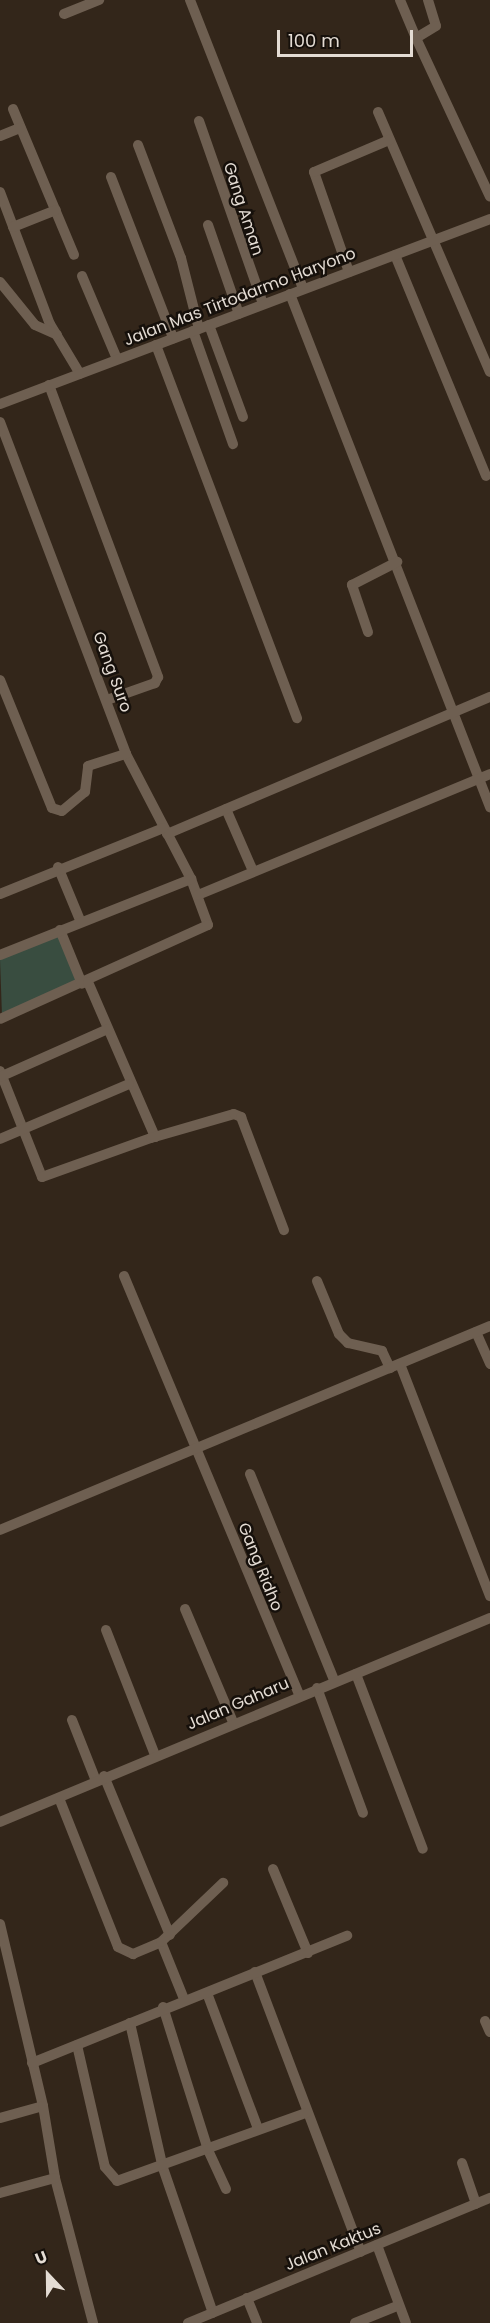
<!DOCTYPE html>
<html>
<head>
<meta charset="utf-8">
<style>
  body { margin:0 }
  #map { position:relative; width:490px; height:2323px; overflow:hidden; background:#33261a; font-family:Poppins,sans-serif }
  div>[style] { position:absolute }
  .green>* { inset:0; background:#394d40 }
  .minor>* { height:10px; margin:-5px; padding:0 5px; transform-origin:5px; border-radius:5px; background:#6e5f51 }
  span { translate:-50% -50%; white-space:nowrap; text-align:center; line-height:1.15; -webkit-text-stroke:5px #16100b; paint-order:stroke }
  .street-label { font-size:16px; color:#e4dcd4 }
  .north { position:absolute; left:18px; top:2245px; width:60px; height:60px; -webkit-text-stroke:4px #16100b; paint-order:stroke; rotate:338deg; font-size:16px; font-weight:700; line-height:24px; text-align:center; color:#e4dcd4 }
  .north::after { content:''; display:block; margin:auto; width:21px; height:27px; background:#e4dcd4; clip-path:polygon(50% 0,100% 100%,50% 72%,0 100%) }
  .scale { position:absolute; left:277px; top:30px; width:136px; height:27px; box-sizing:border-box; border:3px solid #e4dcd4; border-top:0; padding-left:8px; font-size:18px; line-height:21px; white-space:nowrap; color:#e4dcd4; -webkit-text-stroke:4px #16100b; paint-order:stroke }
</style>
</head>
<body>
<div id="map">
  <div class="green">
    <div style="clip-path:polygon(58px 934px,79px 984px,2px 1016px,0 959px)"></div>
  </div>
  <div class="minor">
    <div style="left:190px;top:0;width:310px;rotate:68.6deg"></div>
    <div style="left:400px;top:0;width:41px;rotate:67.2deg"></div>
    <div style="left:428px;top:0;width:27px;rotate:73deg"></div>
    <div style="left:436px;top:26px;width:23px;rotate:149deg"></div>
    <div style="left:416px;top:38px;width:175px;rotate:65deg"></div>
    <div style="left:64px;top:14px;width:38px;rotate:-22deg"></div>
    <div style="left:13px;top:109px;width:158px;rotate:67.3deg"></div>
    <div style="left:378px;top:112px;width:283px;rotate:66.7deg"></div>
    <div style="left:199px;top:121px;width:194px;rotate:70.7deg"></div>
    <div style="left:0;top:136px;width:22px;rotate:-22deg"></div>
    <div style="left:138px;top:145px;width:121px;rotate:69.2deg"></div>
    <div style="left:181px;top:258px;width:73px;rotate:75.8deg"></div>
    <div style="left:111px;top:177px;width:173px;rotate:68.9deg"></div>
    <div style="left:0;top:192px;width:141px;rotate:69.3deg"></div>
    <div style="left:50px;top:324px;width:58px;rotate:59deg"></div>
    <div style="left:208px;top:225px;width:94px;rotate:70.8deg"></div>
    <div style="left:13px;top:227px;width:46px;rotate:-21.6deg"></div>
    <div style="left:395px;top:255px;width:239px;rotate:67.6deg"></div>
    <div style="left:349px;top:272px;width:106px;rotate:-109.3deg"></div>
    <div style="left:314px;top:172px;width:82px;rotate:-23.1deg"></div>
    <div style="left:82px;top:276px;width:90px;rotate:67.1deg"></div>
    <div style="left:0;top:282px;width:55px;rotate:50.9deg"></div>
    <div style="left:35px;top:325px;width:24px;rotate:24deg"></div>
    <div style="left:290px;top:294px;width:551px;rotate:68.7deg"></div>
    <div style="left:209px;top:325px;width:98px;rotate:69.7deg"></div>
    <div style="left:193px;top:331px;width:120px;rotate:70.5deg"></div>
    <div style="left:156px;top:345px;width:399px;rotate:69.3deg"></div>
    <div style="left:49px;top:385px;width:312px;rotate:69.5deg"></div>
    <div style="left:158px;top:677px;width:7px;rotate:117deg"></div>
    <div style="left:155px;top:683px;width:51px;rotate:160.5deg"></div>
    <div style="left:0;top:404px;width:524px;rotate:-20.68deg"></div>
    <div style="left:0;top:422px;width:355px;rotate:69.2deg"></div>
    <div style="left:126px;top:754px;width:141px;rotate:62.5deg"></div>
    <div style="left:191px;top:879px;width:49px;rotate:69.7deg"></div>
    <div style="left:208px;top:925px;width:228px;rotate:155.7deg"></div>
    <div style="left:368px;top:632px;width:50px;rotate:-108.8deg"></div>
    <div style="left:352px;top:585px;width:51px;rotate:-27.1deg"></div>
    <div style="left:0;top:680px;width:138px;rotate:67.9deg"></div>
    <div style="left:52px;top:808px;width:10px;rotate:17deg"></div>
    <div style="left:62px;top:811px;width:30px;rotate:-40deg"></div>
    <div style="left:85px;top:792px;width:26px;rotate:-83deg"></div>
    <div style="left:88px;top:766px;width:40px;rotate:-18deg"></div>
    <div style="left:226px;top:809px;width:68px;rotate:66.5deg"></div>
    <div style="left:167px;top:834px;width:351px;rotate:-23deg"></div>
    <div style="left:58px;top:867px;width:57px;rotate:67.5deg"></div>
    <div style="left:0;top:894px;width:176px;rotate:-22deg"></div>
    <div style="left:198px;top:895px;width:316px;rotate:-22.5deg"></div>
    <div style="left:60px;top:930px;width:58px;rotate:67.8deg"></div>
    <div style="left:0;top:955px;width:206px;rotate:-21.7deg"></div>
    <div style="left:88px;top:982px;width:169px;rotate:66.6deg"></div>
    <div style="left:0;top:1071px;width:114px;rotate:68.4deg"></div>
    <div style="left:42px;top:1177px;width:116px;rotate:-19.7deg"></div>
    <div style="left:151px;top:1138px;width:86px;rotate:-16.1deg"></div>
    <div style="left:234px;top:1114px;width:8px;rotate:23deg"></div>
    <div style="left:241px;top:1117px;width:121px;rotate:69.2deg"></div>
    <div style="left:0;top:1077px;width:118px;rotate:-24deg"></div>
    <div style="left:0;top:1139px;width:140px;rotate:-23.1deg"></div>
    <div style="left:124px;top:1276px;width:453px;rotate:67.3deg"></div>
    <div style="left:317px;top:1281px;width:57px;rotate:67.5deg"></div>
    <div style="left:339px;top:1334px;width:13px;rotate:45deg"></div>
    <div style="left:348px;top:1343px;width:35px;rotate:13deg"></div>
    <div style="left:382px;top:1351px;width:19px;rotate:65deg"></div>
    <div style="left:476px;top:1332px;width:35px;rotate:66deg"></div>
    <div style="left:400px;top:1364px;width:249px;rotate:68.8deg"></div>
    <div style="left:250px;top:1474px;width:222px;rotate:67.8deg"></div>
    <div style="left:0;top:1530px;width:531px;rotate:-22.6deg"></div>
    <div style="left:185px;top:1609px;width:123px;rotate:67deg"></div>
    <div style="left:106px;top:1630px;width:134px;rotate:68.6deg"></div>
    <div style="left:356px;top:1674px;width:187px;rotate:69.1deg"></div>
    <div style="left:317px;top:1688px;width:133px;rotate:69.8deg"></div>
    <div style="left:72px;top:1720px;width:66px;rotate:68.5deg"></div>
    <div style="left:104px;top:1776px;width:172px;rotate:67.5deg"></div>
    <div style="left:59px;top:1798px;width:160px;rotate:68.4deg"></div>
    <div style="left:118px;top:1947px;width:17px;rotate:25deg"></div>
    <div style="left:133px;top:1954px;width:30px;rotate:-23deg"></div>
    <div style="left:0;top:1822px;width:531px;rotate:-22.6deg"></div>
    <div style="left:273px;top:1869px;width:91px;rotate:67.4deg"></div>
    <div style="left:0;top:1924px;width:187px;rotate:76.7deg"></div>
    <div style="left:43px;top:2106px;width:45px;rotate:164.4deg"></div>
    <div style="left:255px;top:1972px;width:299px;rotate:69.3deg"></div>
    <div style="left:207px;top:1993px;width:145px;rotate:69.4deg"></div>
    <div style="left:184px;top:1999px;width:61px;rotate:-112deg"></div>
    <div style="left:161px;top:1942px;width:86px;rotate:-43.6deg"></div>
    <div style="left:163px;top:2007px;width:150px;rotate:72.5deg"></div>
    <div style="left:208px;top:2150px;width:43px;rotate:65.2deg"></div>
    <div style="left:485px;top:2021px;width:12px;rotate:66deg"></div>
    <div style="left:130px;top:2023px;width:149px;rotate:77.2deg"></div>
    <div style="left:163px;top:2168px;width:153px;rotate:71deg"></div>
    <div style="left:77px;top:2045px;width:125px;rotate:77.1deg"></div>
    <div style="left:105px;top:2167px;width:18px;rotate:49deg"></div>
    <div style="left:117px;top:2181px;width:201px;rotate:-19.8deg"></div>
    <div style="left:32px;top:2063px;width:340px;rotate:-22deg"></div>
    <div style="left:43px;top:2106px;width:73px;rotate:80.5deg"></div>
    <div style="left:55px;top:2178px;width:150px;rotate:75.3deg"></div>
    <div style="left:462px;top:2163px;width:43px;rotate:71.1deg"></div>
    <div style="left:0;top:2193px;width:57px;rotate:-15.3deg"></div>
    <div style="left:377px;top:2245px;width:83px;rotate:69.6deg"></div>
    <div style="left:247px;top:2298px;width:27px;rotate:68deg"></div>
    <div style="left:188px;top:2323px;width:327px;rotate:-22.5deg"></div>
    <div style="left:355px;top:2323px;width:45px;rotate:-22deg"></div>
  </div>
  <div class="street-label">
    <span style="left:243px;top:209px;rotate:72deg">Gang Aman</span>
    <span style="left:240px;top:297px;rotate:-21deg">Jalan Mas Tirtodarmo Haryono</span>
    <span style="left:112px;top:672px;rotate:70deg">Gang Suro</span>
    <span style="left:260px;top:1567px;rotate:68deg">Gang Ridho</span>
    <span style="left:238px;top:1704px;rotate:-23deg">Jalan Gaharu</span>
    <span style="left:333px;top:2247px;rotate:-22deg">Jalan Kaktus</span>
  </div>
  <div class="north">U</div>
  <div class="scale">100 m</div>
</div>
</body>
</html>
